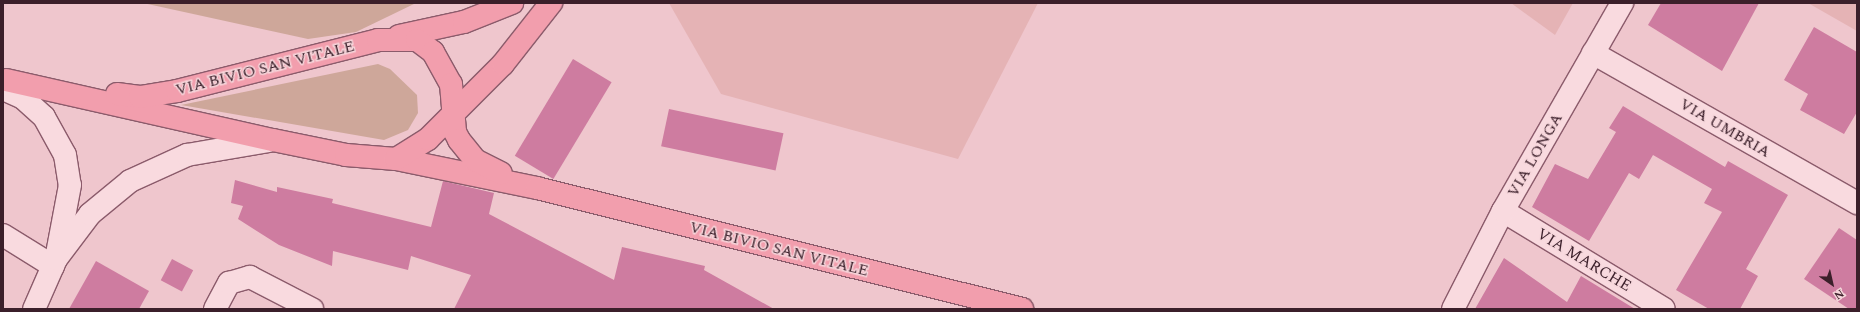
<!DOCTYPE html>
<html>
<head>
<meta charset="utf-8">
<style>
  body { margin:0 }
  #map { position:relative; width:1860px; height:312px; overflow:hidden; background:#efc6cd; font-family:Spectral,serif }
  div>[style] { position:absolute }
  .farmland>* { inset:0; background:#e5b3b5 }
  .green>* { inset:0; background:#cea79a }
  .building>* { inset:0; background:#ce7ca0; transform-origin:0 0 }
  .roads { filter:drop-shadow(1px 0 #8b5b6b) drop-shadow(-1px 0 #8b5b6b) drop-shadow(0 1px #8b5b6b) drop-shadow(0 -1px #8b5b6b) }
  .minor>* { height:22px; margin:-11px; padding:0 11px; transform-origin:11px; border-radius:11px; background:#f9dadf }
  .major>* { height:22px; margin:-11px; padding:0 11px; transform-origin:11px; border-radius:11px; background:#f29ead }
  span { translate:-50% -50%; white-space:nowrap; text-align:center; line-height:1.15; -webkit-text-stroke:3px #f6d6db; paint-order:stroke }
  .street-label { font-size:16px; color:#3b1f2a }
  .frame { position:absolute; inset:0; border:4px solid #3b1f2a; pointer-events:none }
  .north { position:absolute; left:1812px; top:264px; width:40px; height:40px; -webkit-text-stroke:3px #f6d6db; paint-order:stroke; rotate:146deg; font-size:11px; font-weight:700; line-height:16px; text-align:center; color:#3b1f2a }
  .north::after { content:''; display:block; margin:auto; width:14px; height:18px; background:#3b1f2a; clip-path:polygon(50% 0,100% 100%,50% 72%,0 100%) }
</style>
</head>
<body>
<div id="map">
  <div class="farmland">
    <div style="clip-path:polygon(669px 3px,1038px 3px,958px 159px,721px 94px)"></div>
    <div style="clip-path:polygon(1511px 3px,1573px 3px,1555px 35px)"></div>
    <div style="clip-path:polygon(1808px 3px,1857px 3px,1857px 31px)"></div>
  </div>
  <div class="green">
    <div style="clip-path:polygon(143px 3px,416px 3px,356px 32px,308px 39px)"></div>
    <div style="clip-path:polygon(378px 64px,390px 69px,417px 95px,418px 113px,408px 130px,384px 140px,181px 105px)"></div>
  </div>
  <div class="building">
    <div style="clip-path:polygon(1661px 3px,1759px 3px,1722px 71px,1648px 25px)"></div>
    <div style="clip-path:polygon(1814px 27px,1857px 52px,1857px 112px,1844px 134px,1800px 110px,1808px 94px,1784px 80px)"></div>
    <div style="left:573px;top:59px;width:45px;height:113px;rotate:31deg"></div>
    <div style="clip-path:polygon(1623px 106px,1725px 167px,1728px 161px,1788px 195px,1746px 269px,1758px 276px,1740px 309px,1709px 309px,1676px 290px,1722px 212px,1704px 203px,1712px 189px,1653px 155px,1639px 179px,1629px 173px,1589px 241px,1532px 207px,1555px 164px,1588px 179px,1616px 132px,1609px 128px)"></div>
    <div style="left:669px;top:109px;width:117px;height:38px;rotate:12deg"></div>
    <div style="clip-path:polygon(235px 180px,277px 192px,277px 187px,333px 199px,332px 203px,431px 227px,443px 181px,494px 193px,489px 214px,614px 280px,622px 247px,705px 266px,704px 270px,774px 309px,454px 309px,471px 275px,411px 256px,408px 270px,333px 251px,332px 266px,279px 245px,238px 219px,243px 206px,231px 203px)"></div>
    <div style="clip-path:polygon(1839px 228px,1857px 240px,1857px 309px,1849px 309px,1804px 279px)"></div>
    <div style="clip-path:polygon(1504px 258px,1567px 302px,1581px 276px,1635px 309px,1475px 309px)"></div>
    <div style="left:172px;top:259px;width:24px;height:24px;rotate:28deg"></div>
    <div style="clip-path:polygon(96px 261px,149px 291px,139px 309px,69px 309px)"></div>
  </div>
  <div class="roads">
    <div class="minor">
      <div style="left:1593px;top:53px;width:304px;rotate:29.6deg"></div>
      <div style="left:3px;top:89px;width:22px;rotate:24deg"></div>
      <div style="left:23px;top:98px;width:28px;rotate:42deg"></div>
      <div style="left:44px;top:117px;width:43px;rotate:61.1deg"></div>
      <div style="left:65px;top:155px;width:30px;rotate:81deg"></div>
      <div style="left:70px;top:185px;width:75px;rotate:100.7deg"></div>
      <div style="left:56px;top:259px;width:55px;rotate:113.7deg"></div>
      <div style="left:1503px;top:211px;width:188px;rotate:31.3deg"></div>
      <div style="left:3px;top:235px;width:59px;rotate:31.8deg"></div>
      <div style="left:56px;top:259px;width:56px;rotate:-52.9deg"></div>
      <div style="left:90px;top:214px;width:52px;rotate:-39.5deg"></div>
      <div style="left:130px;top:181px;width:63px;rotate:-24.5deg"></div>
      <div style="left:187px;top:155px;width:82px;rotate:-9.8deg"></div>
      <div style="left:215px;top:309px;width:30px;rotate:-62deg"></div>
      <div style="left:229px;top:283px;width:22px;rotate:-16deg"></div>
      <div style="left:250px;top:277px;width:70px;rotate:27.3deg"></div>
      <div style="left:1453px;top:309px;width:110px;rotate:-63deg"></div>
      <div style="left:1503px;top:211px;width:240px;rotate:-60.2deg"></div>
    </div>
    <div class="major">
      <div style="left:399px;top:36px;width:66px;rotate:-12.2deg"></div>
      <div style="left:464px;top:22px;width:52px;rotate:-21.6deg"></div>
      <div style="left:6px;top:80px;width:274px;rotate:12.7deg"></div>
      <div style="left:273px;top:140px;width:75px;rotate:11.6deg"></div>
      <div style="left:346px;top:155px;width:50px;rotate:4.6deg"></div>
      <div style="left:396px;top:159px;width:144px;rotate:11.6deg"></div>
      <div style="left:537px;top:188px;width:500px;rotate:14deg"></div>
      <div style="left:117px;top:94px;width:23px;rotate:7deg"></div>
      <div style="left:140px;top:97px;width:37px;rotate:-9deg"></div>
      <div style="left:177px;top:91px;width:207px;rotate:-14.2deg"></div>
      <div style="left:378px;top:40px;width:39px"></div>
      <div style="left:417px;top:40px;width:20px;rotate:37deg"></div>
      <div style="left:433px;top:52px;width:37px;rotate:61deg"></div>
      <div style="left:451px;top:84px;width:48px;rotate:85.2deg"></div>
      <div style="left:455px;top:132px;width:9px;rotate:63deg"></div>
      <div style="left:459px;top:140px;width:26px;rotate:51deg"></div>
      <div style="left:475px;top:160px;width:29px;rotate:27deg"></div>
      <div style="left:396px;top:159px;width:38px;rotate:-32deg"></div>
      <div style="left:428px;top:139px;width:106px;rotate:-45deg"></div>
      <div style="left:503px;top:64px;width:78px;rotate:-51.8deg"></div>
    </div>
  </div>
  <div class="street-label">
    <span style="left:265px;top:68px;rotate:-14deg">VIA BIVIO SAN VITALE</span>
    <span style="left:1725px;top:128px;rotate:30deg">VIA UMBRIA</span>
    <span style="left:1535px;top:155px;rotate:-60deg">VIA LONGA</span>
    <span style="left:779px;top:249px;rotate:14deg">VIA BIVIO SAN VITALE</span>
    <span style="left:1584px;top:260px;rotate:31deg">VIA MARCHE</span>
  </div>
  <div class="frame"></div>
  <div class="north">N</div>
</div>
</body>
</html>
